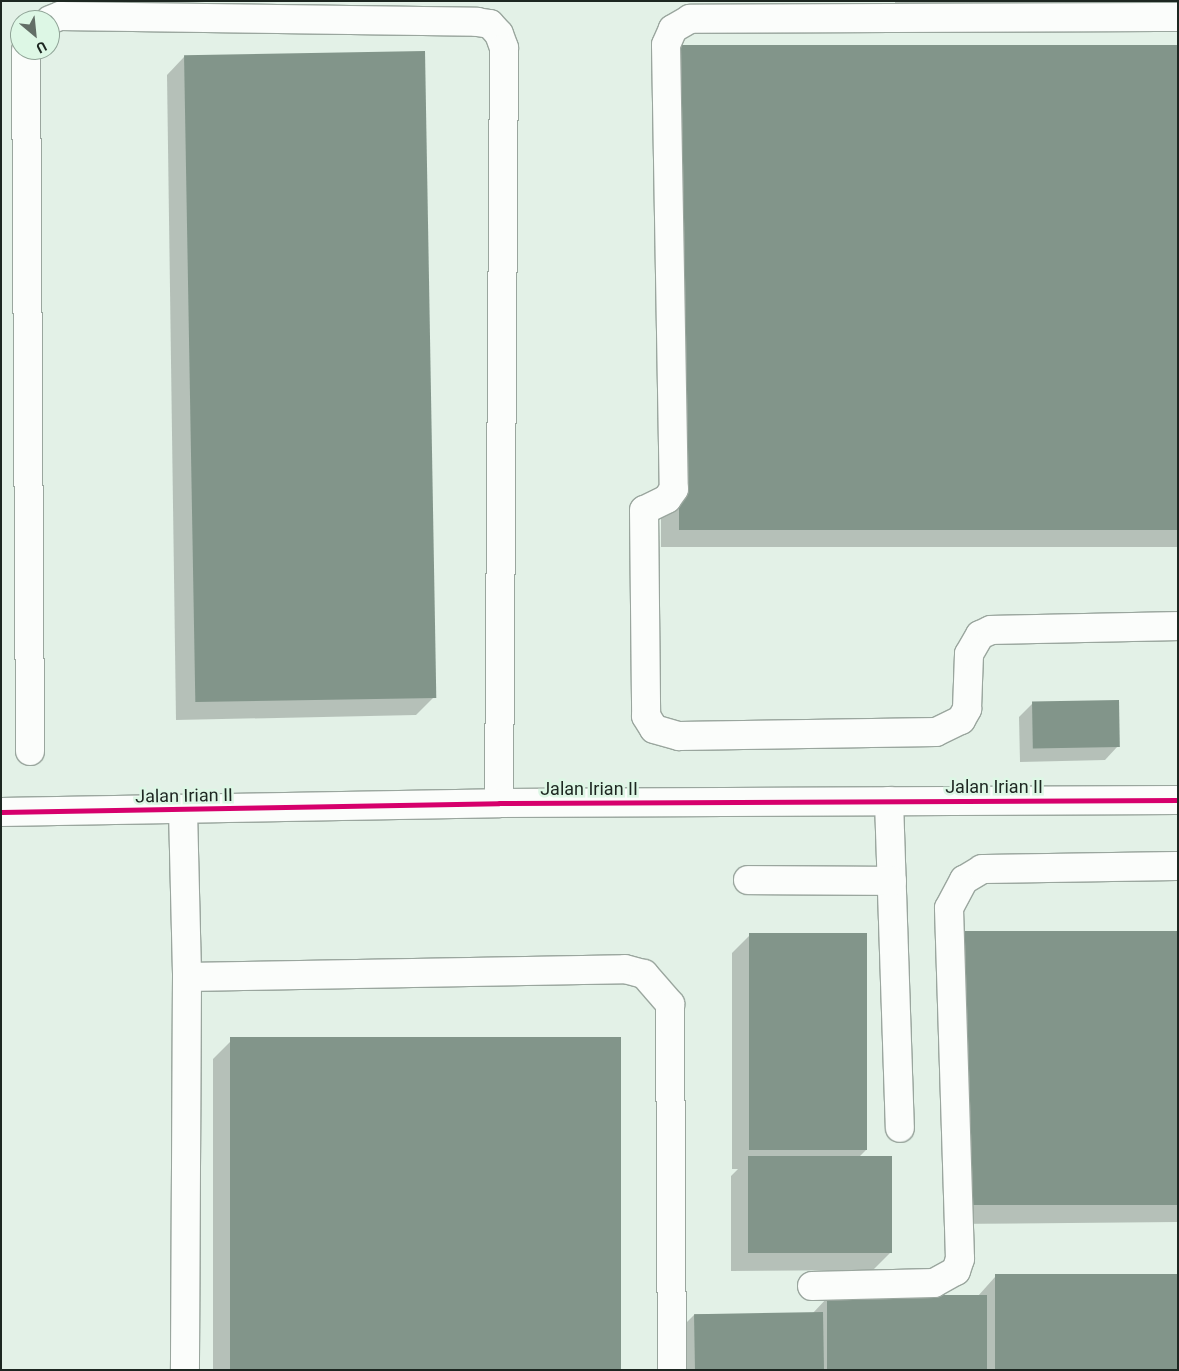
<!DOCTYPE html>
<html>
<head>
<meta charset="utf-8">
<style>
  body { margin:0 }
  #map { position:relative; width:1179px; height:1371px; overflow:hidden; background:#e3f1e7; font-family:Roboto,sans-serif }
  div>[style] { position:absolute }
  .shadow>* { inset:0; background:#0003; transform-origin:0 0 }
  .building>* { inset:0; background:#82958a; transform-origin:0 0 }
  .roads { filter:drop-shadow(1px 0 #9aa69e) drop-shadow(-1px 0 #9aa69e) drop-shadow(0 1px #9aa69e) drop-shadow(0 -1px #9aa69e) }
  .minor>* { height:28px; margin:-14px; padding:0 14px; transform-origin:14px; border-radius:14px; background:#fbfdfb }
  .cycleway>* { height:5px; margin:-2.5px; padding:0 2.5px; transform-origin:2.5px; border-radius:2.5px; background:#d6006c }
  span { translate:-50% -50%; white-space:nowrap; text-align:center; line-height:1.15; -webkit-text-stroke:5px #ddf7e5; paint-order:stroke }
  .street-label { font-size:18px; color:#1d2721 }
  .frame { position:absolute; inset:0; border:2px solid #1d2721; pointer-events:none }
  .north { position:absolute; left:10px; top:10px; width:50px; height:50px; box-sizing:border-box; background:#ddf7e5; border:1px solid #90a497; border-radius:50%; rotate:152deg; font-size:14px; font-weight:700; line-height:20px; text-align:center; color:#1d2721 }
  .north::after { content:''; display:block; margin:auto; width:18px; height:22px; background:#626e66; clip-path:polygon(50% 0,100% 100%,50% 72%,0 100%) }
</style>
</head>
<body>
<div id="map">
  <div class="shadow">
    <div style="clip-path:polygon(895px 1px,1103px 1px,1006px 3px,1000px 8px,895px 10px)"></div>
    <div style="left:1178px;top:46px;width:501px;height:517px;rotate:90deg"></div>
    <div style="clip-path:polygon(184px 57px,433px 698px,416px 715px,176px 720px,167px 75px)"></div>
    <div style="clip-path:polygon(1033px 703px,1118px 746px,1105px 760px,1020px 762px,1019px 717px)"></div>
    <div style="clip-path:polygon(1178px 932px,1178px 1222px,948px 1224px,948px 952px,966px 934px)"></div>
    <div style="clip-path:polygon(750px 935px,866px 1150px,859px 1157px,891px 1252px,873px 1270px,731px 1271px,731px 1176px,738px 1169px,732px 1169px,732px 953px)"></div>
    <div style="clip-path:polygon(231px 1041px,620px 1370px,213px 1370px,213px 1059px)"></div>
    <div style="clip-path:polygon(995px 1277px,1178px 1370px,677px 1370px,677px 1332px,695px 1314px,812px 1314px,828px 1297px,978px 1296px)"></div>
  </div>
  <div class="building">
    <div style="left:1178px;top:45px;width:485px;height:499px;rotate:90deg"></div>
    <div style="left:425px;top:51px;width:647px;height:241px;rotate:89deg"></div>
    <div style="left:1119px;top:700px;width:47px;height:87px;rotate:89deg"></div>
    <div style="left:1178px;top:931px;width:274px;height:213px;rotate:90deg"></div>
    <div style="left:867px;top:933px;width:217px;height:118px;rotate:90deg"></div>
    <div style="left:621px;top:1037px;width:333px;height:391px;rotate:90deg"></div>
    <div style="left:892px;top:1156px;width:97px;height:144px;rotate:90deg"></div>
    <div style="left:1178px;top:1274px;width:96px;height:183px;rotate:90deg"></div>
    <div style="left:987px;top:1295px;width:75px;height:160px;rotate:90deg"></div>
    <div style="left:823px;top:1312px;width:58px;height:129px;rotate:89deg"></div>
  </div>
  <div class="roads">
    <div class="minor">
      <div style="left:1178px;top:17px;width:488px;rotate:179.8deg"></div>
      <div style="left:690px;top:19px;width:20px;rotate:150deg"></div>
      <div style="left:673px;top:29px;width:17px;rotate:114deg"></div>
      <div style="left:666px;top:45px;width:444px;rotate:89deg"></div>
      <div style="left:674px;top:489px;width:12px;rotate:125deg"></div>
      <div style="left:667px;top:499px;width:25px;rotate:154deg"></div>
      <div style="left:644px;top:510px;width:206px;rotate:89.4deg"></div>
      <div style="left:646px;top:716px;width:15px;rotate:58deg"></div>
      <div style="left:654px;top:729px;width:26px;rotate:16deg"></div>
      <div style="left:679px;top:736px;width:257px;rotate:-0.9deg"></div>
      <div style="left:936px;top:732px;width:28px;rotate:-26deg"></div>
      <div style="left:961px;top:720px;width:13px;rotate:-61deg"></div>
      <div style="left:967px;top:709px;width:55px;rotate:-87.9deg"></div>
      <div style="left:969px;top:654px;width:22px;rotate:-60deg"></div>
      <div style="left:980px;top:635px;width:12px;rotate:-24deg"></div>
      <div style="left:991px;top:630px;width:187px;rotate:-1.2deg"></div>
      <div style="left:50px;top:20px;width:11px;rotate:-22deg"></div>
      <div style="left:60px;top:16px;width:417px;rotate:0.8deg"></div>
      <div style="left:477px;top:22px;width:13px;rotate:9deg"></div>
      <div style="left:490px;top:24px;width:13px;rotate:48deg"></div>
      <div style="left:499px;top:34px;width:15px;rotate:70deg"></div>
      <div style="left:504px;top:48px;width:755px;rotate:90.38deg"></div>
      <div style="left:26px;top:50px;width:701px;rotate:89.67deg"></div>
      <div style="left:889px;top:801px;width:327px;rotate:88.1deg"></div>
      <div style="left:183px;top:810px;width:167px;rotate:88.6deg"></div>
      <div style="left:187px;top:977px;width:393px;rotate:90.3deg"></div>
      <div style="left:1px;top:812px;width:498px;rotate:-1deg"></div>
      <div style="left:499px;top:803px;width:679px;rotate:-0.25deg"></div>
      <div style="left:748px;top:880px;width:144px;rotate:0.4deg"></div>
      <div style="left:187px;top:977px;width:438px;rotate:-1deg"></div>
      <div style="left:625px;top:969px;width:20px;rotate:15deg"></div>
      <div style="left:644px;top:974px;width:40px;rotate:49deg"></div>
      <div style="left:670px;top:1004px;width:366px;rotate:89.7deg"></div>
      <div style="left:812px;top:1286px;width:122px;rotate:-1.4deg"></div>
      <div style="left:934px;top:1283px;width:25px;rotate:-29deg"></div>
      <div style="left:956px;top:1271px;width:13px;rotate:-72deg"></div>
      <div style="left:960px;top:1259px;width:351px;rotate:-91.8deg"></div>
      <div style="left:949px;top:908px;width:32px;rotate:-62deg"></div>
      <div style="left:964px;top:880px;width:21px;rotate:-31deg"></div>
      <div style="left:982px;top:869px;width:196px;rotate:-0.9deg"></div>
    </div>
  </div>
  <div class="cycleway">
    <div style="left:1px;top:812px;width:498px;rotate:-1deg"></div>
    <div style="left:499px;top:803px;width:679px;rotate:-0.25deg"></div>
  </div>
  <div class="street-label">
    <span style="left:994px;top:787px">Jalan Irian II</span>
    <span style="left:589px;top:789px">Jalan Irian II</span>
    <span style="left:184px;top:796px;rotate:-1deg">Jalan Irian II</span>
  </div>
  <div class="frame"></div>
  <div class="north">U</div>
</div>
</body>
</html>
